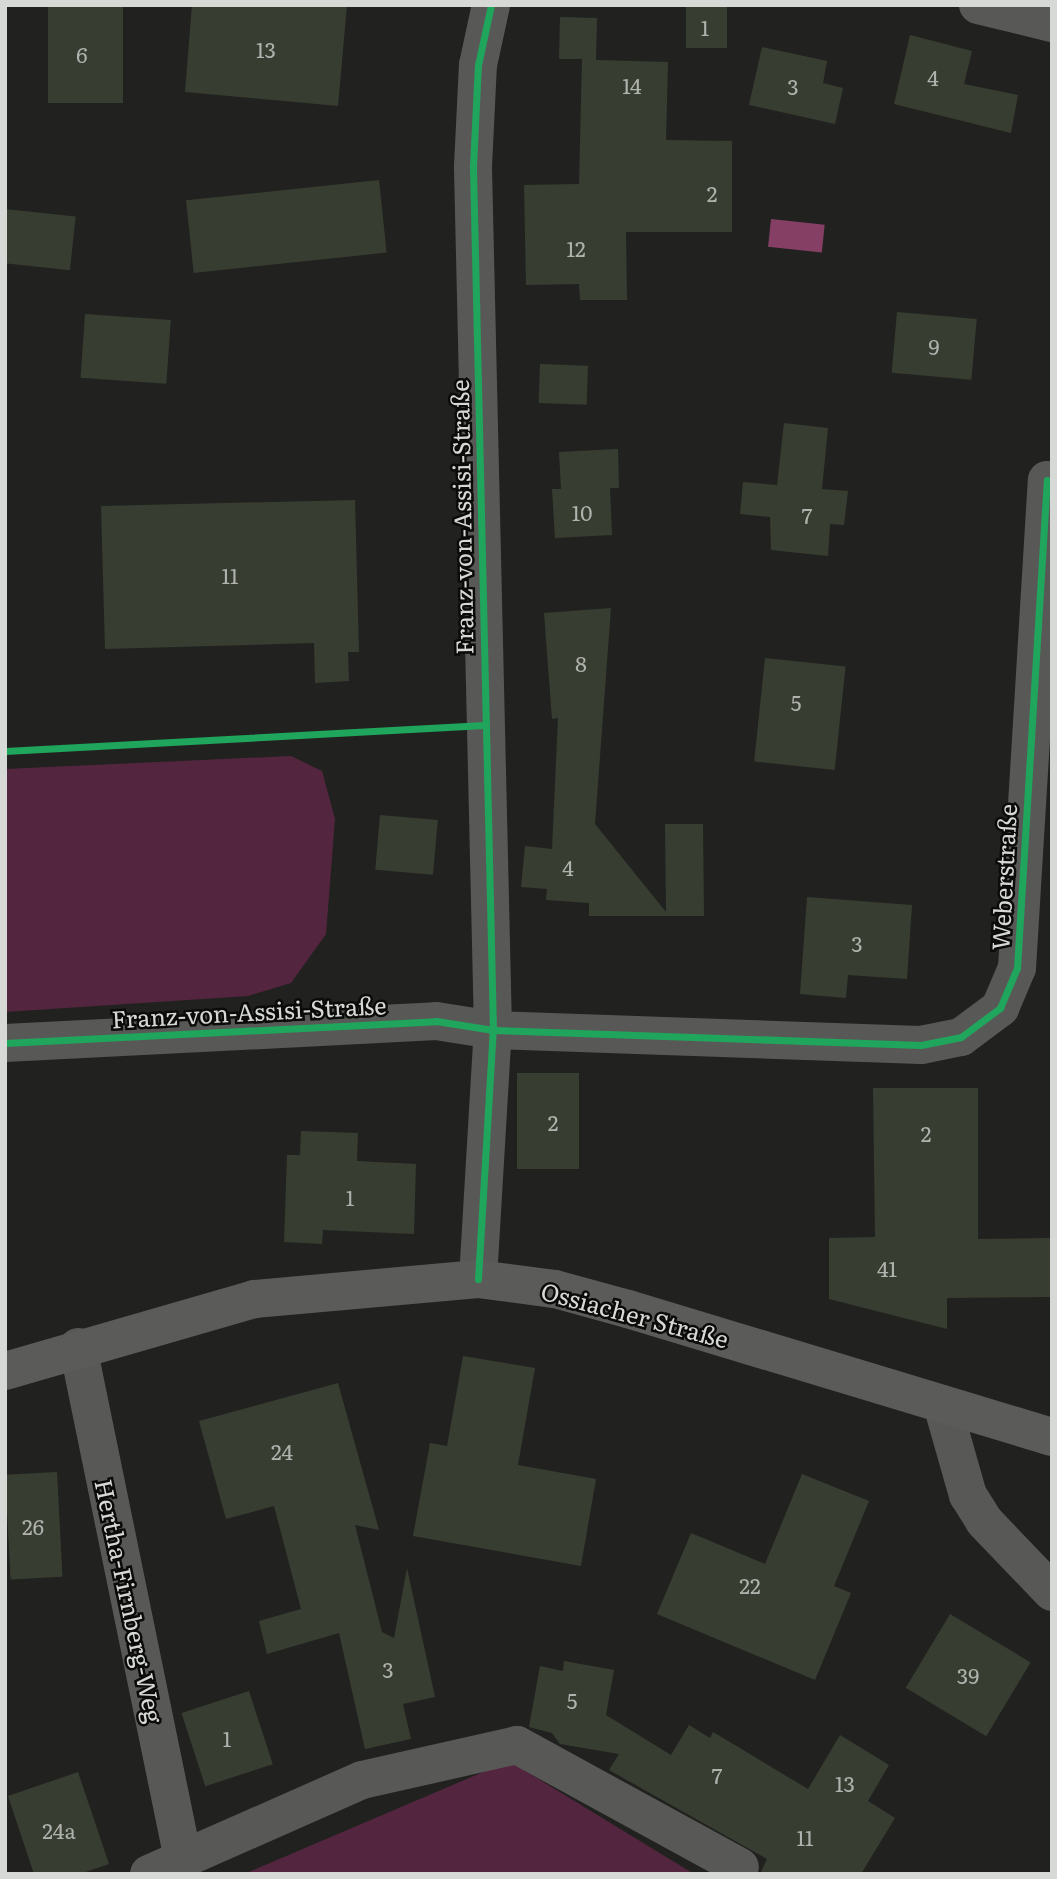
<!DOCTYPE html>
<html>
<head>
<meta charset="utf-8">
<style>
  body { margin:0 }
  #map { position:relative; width:1057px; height:1879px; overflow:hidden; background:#21221f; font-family:Literata,serif }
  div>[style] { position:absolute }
  .green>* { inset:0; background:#54253f }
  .water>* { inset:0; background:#853f65; transform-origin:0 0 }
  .building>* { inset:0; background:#383d31; transform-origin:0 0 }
  .street>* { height:38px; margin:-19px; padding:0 19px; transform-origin:19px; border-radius:19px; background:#585957 }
  .secondary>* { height:38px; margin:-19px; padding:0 19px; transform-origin:19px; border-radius:19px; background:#5b5c5a }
  .cycleway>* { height:7px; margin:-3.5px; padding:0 3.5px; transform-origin:3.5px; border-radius:3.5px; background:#20a55d }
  span { translate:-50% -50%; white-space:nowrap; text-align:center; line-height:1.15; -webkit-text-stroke:5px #0b0c0a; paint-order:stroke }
  .number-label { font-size:21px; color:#afb2ad }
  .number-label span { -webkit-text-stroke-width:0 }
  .street-label { font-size:24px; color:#d7d9d6 }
  .frame { position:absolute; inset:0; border:7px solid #d7d9d6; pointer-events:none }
</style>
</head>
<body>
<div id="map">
  <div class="green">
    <div style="clip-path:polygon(291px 756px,322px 771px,335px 819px,326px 934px,291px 983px,248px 996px,5px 1012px,5px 769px)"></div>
    <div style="clip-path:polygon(509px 1761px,694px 1874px,244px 1874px)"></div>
  </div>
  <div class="water">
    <div style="left:771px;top:219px;width:54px;height:28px;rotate:6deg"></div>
  </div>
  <div class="building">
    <div style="left:48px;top:5px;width:75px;height:98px"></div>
    <div style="clip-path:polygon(192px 5px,347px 5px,338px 106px,185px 92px)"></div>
    <div style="left:686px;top:5px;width:41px;height:43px"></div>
    <div style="clip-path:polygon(560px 17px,597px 18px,596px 60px,668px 62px,666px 140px,732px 141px,732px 232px,626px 232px,627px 300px,580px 300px,579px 284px,526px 285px,524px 185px,579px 184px,582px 59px,559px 59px)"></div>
    <div style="clip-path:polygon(910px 35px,972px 51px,964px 84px,1018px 95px,1011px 133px,894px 104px)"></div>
    <div style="clip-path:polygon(762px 47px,827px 61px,823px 83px,843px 88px,835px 124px,749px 105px)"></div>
    <div style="left:379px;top:180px;width:73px;height:194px;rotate:84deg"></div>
    <div style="left:5px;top:209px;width:71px;height:54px;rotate:6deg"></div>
    <div style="left:897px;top:312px;width:80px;height:61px;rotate:5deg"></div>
    <div style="left:85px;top:314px;width:86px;height:64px;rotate:4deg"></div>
    <div style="left:540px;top:364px;width:48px;height:39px;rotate:2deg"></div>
    <div style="clip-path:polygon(784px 423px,828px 428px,822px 489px,848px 491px,844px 525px,830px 524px,828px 556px,771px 550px,770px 517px,740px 514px,743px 482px,777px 485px)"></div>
    <div style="clip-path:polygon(618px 449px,619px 488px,610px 488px,612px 535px,555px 538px,552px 489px,561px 489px,559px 452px)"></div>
    <div style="clip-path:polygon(355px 500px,359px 652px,348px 652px,349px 681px,315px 683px,314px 643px,105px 649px,101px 506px)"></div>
    <div style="clip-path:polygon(611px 608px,595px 824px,666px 912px,665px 824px,703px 824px,704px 916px,589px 916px,589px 903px,546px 900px,547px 889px,521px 887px,525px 846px,552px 849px,558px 718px,552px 719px,544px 613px)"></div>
    <div style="left:765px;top:658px;width:81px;height:104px;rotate:6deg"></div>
    <div style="left:380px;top:815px;width:58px;height:55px;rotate:5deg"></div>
    <div style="clip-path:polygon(807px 897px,912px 905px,907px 979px,848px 975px,846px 998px,800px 994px)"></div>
    <div style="left:517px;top:1073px;width:62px;height:96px"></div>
    <div style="clip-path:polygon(873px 1088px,978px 1088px,978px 1239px,1052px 1238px,1052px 1297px,947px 1298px,947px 1329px,829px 1299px,829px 1238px,875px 1237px)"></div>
    <div style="clip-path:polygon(301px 1131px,358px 1133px,357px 1161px,416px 1164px,414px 1234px,323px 1230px,322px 1244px,284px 1242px,287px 1155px,300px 1155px)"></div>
    <div style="clip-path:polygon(463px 1356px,535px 1368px,518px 1465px,596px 1479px,581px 1566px,413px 1536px,430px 1443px,447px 1446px)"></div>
    <div style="clip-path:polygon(338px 1383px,379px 1530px,355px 1525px,382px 1632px,394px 1638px,407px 1568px,435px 1697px,403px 1704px,411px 1739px,365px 1749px,339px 1633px,267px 1654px,259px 1621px,301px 1609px,274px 1506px,226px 1519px,199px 1421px)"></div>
    <div style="left:57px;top:1472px;width:105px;height:52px;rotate:87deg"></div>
    <div style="clip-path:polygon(802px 1474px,869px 1501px,834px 1586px,851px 1593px,815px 1680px,657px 1614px,691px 1533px,765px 1564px)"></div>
    <div style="left:950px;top:1614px;width:94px;height:86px;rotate:31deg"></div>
    <div style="clip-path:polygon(564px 1661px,614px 1670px,606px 1715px,671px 1755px,689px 1725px,710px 1738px,713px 1732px,808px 1789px,840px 1735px,889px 1765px,868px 1801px,895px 1818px,861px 1874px,760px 1874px,767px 1859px,609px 1770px,619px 1754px,560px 1744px,552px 1733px,529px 1727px,540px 1666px,563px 1671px)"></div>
    <div style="left:249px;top:1691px;width:77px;height:71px;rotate:72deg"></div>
    <div style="clip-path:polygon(78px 1772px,109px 1864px,80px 1874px,34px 1874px,8px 1796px)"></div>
  </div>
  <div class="street">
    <div style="left:978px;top:5px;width:76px;rotate:13.7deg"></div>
    <div style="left:5px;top:1043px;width:432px;rotate:-2.9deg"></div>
    <div style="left:436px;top:1021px;width:58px;rotate:9deg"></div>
    <div style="left:493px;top:1030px;width:428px;rotate:2deg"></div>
    <div style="left:921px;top:1045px;width:41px;rotate:-11.3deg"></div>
    <div style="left:961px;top:1037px;width:49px;rotate:-36.6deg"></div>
    <div style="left:1000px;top:1008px;width:43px;rotate:-67deg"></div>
    <div style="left:1017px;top:968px;width:489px;rotate:-86.5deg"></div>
    <div style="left:478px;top:1279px;width:249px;rotate:-86.6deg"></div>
    <div style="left:493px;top:1030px;width:864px;rotate:-91.33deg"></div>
    <div style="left:473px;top:166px;width:101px;rotate:-87.2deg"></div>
    <div style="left:478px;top:65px;width:61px;rotate:-77.8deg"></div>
    <div style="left:78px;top:1347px;width:518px;rotate:78.41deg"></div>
    <div style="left:942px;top:1404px;width:95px;rotate:74.1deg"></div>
    <div style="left:968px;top:1495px;width:31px;rotate:58deg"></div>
    <div style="left:984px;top:1521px;width:98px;rotate:46.2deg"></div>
    <div style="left:149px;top:1874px;width:233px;rotate:-23.8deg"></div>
    <div style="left:362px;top:1780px;width:159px;rotate:-12.7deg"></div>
    <div style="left:517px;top:1745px;width:254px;rotate:28.7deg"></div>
  </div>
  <div class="secondary">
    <div style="left:5px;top:1371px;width:259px;rotate:-16.1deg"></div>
    <div style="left:254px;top:1299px;width:225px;rotate:-5.1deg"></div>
    <div style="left:478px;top:1279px;width:78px;rotate:7.4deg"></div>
    <div style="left:555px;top:1289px;width:76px;rotate:15.3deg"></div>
    <div style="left:628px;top:1309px;width:443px;rotate:16.8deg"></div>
  </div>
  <div class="cycleway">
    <div style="left:5px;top:751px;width:480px;rotate:-3.1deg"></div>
    <div style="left:5px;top:1043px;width:432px;rotate:-2.9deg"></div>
    <div style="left:436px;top:1021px;width:58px;rotate:9deg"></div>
    <div style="left:493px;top:1030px;width:428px;rotate:2deg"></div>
    <div style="left:921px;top:1045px;width:41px;rotate:-11.3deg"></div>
    <div style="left:961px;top:1037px;width:49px;rotate:-36.6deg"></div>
    <div style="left:1000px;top:1008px;width:43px;rotate:-67deg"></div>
    <div style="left:1017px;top:968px;width:489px;rotate:-86.5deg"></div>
    <div style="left:478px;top:1279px;width:249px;rotate:-86.6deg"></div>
    <div style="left:493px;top:1030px;width:864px;rotate:-91.33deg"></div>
    <div style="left:473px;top:166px;width:101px;rotate:-87.2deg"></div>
    <div style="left:478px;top:65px;width:61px;rotate:-77.8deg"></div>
  </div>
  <div class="number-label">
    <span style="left:705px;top:27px">1</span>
    <span style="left:266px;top:49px">13</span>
    <span style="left:82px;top:54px">6</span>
    <span style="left:933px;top:77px">4</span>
    <span style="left:632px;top:85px">14</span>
    <span style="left:793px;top:86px">3</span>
    <span style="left:712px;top:193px">2</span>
    <span style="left:576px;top:248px">12</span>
    <span style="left:934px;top:346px">9</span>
    <span style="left:582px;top:512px">10</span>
    <span style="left:807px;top:515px">7</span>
    <span style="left:230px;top:575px">11</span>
    <span style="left:581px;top:663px">8</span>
    <span style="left:796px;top:702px">5</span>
    <span style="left:568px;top:867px">4</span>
    <span style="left:857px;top:943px">3</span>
    <span style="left:553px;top:1122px">2</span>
    <span style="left:926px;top:1133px">2</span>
    <span style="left:350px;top:1197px">1</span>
    <span style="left:887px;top:1268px">41</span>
    <span style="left:282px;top:1451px">24</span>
    <span style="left:33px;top:1526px">26</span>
    <span style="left:750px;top:1585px">22</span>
    <span style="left:388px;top:1669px">3</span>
    <span style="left:968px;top:1675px">39</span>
    <span style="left:572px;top:1700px">5</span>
    <span style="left:227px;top:1738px">1</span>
    <span style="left:717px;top:1775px">7</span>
    <span style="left:845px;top:1783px">13</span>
    <span style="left:59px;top:1830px">24a</span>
    <span style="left:805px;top:1837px">11</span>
  </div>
  <div class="street-label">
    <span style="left:461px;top:517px;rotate:-91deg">Franz-von-Assisi-Straße</span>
    <span style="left:1003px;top:877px;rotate:-87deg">Weberstraße</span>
    <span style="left:249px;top:1011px;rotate:-3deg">Franz-von-Assisi-Straße</span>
    <span style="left:635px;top:1314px;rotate:15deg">Ossiacher Straße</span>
    <span style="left:130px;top:1601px;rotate:78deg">Hertha-Firnberg-Weg</span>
  </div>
  <div class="frame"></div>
</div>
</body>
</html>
